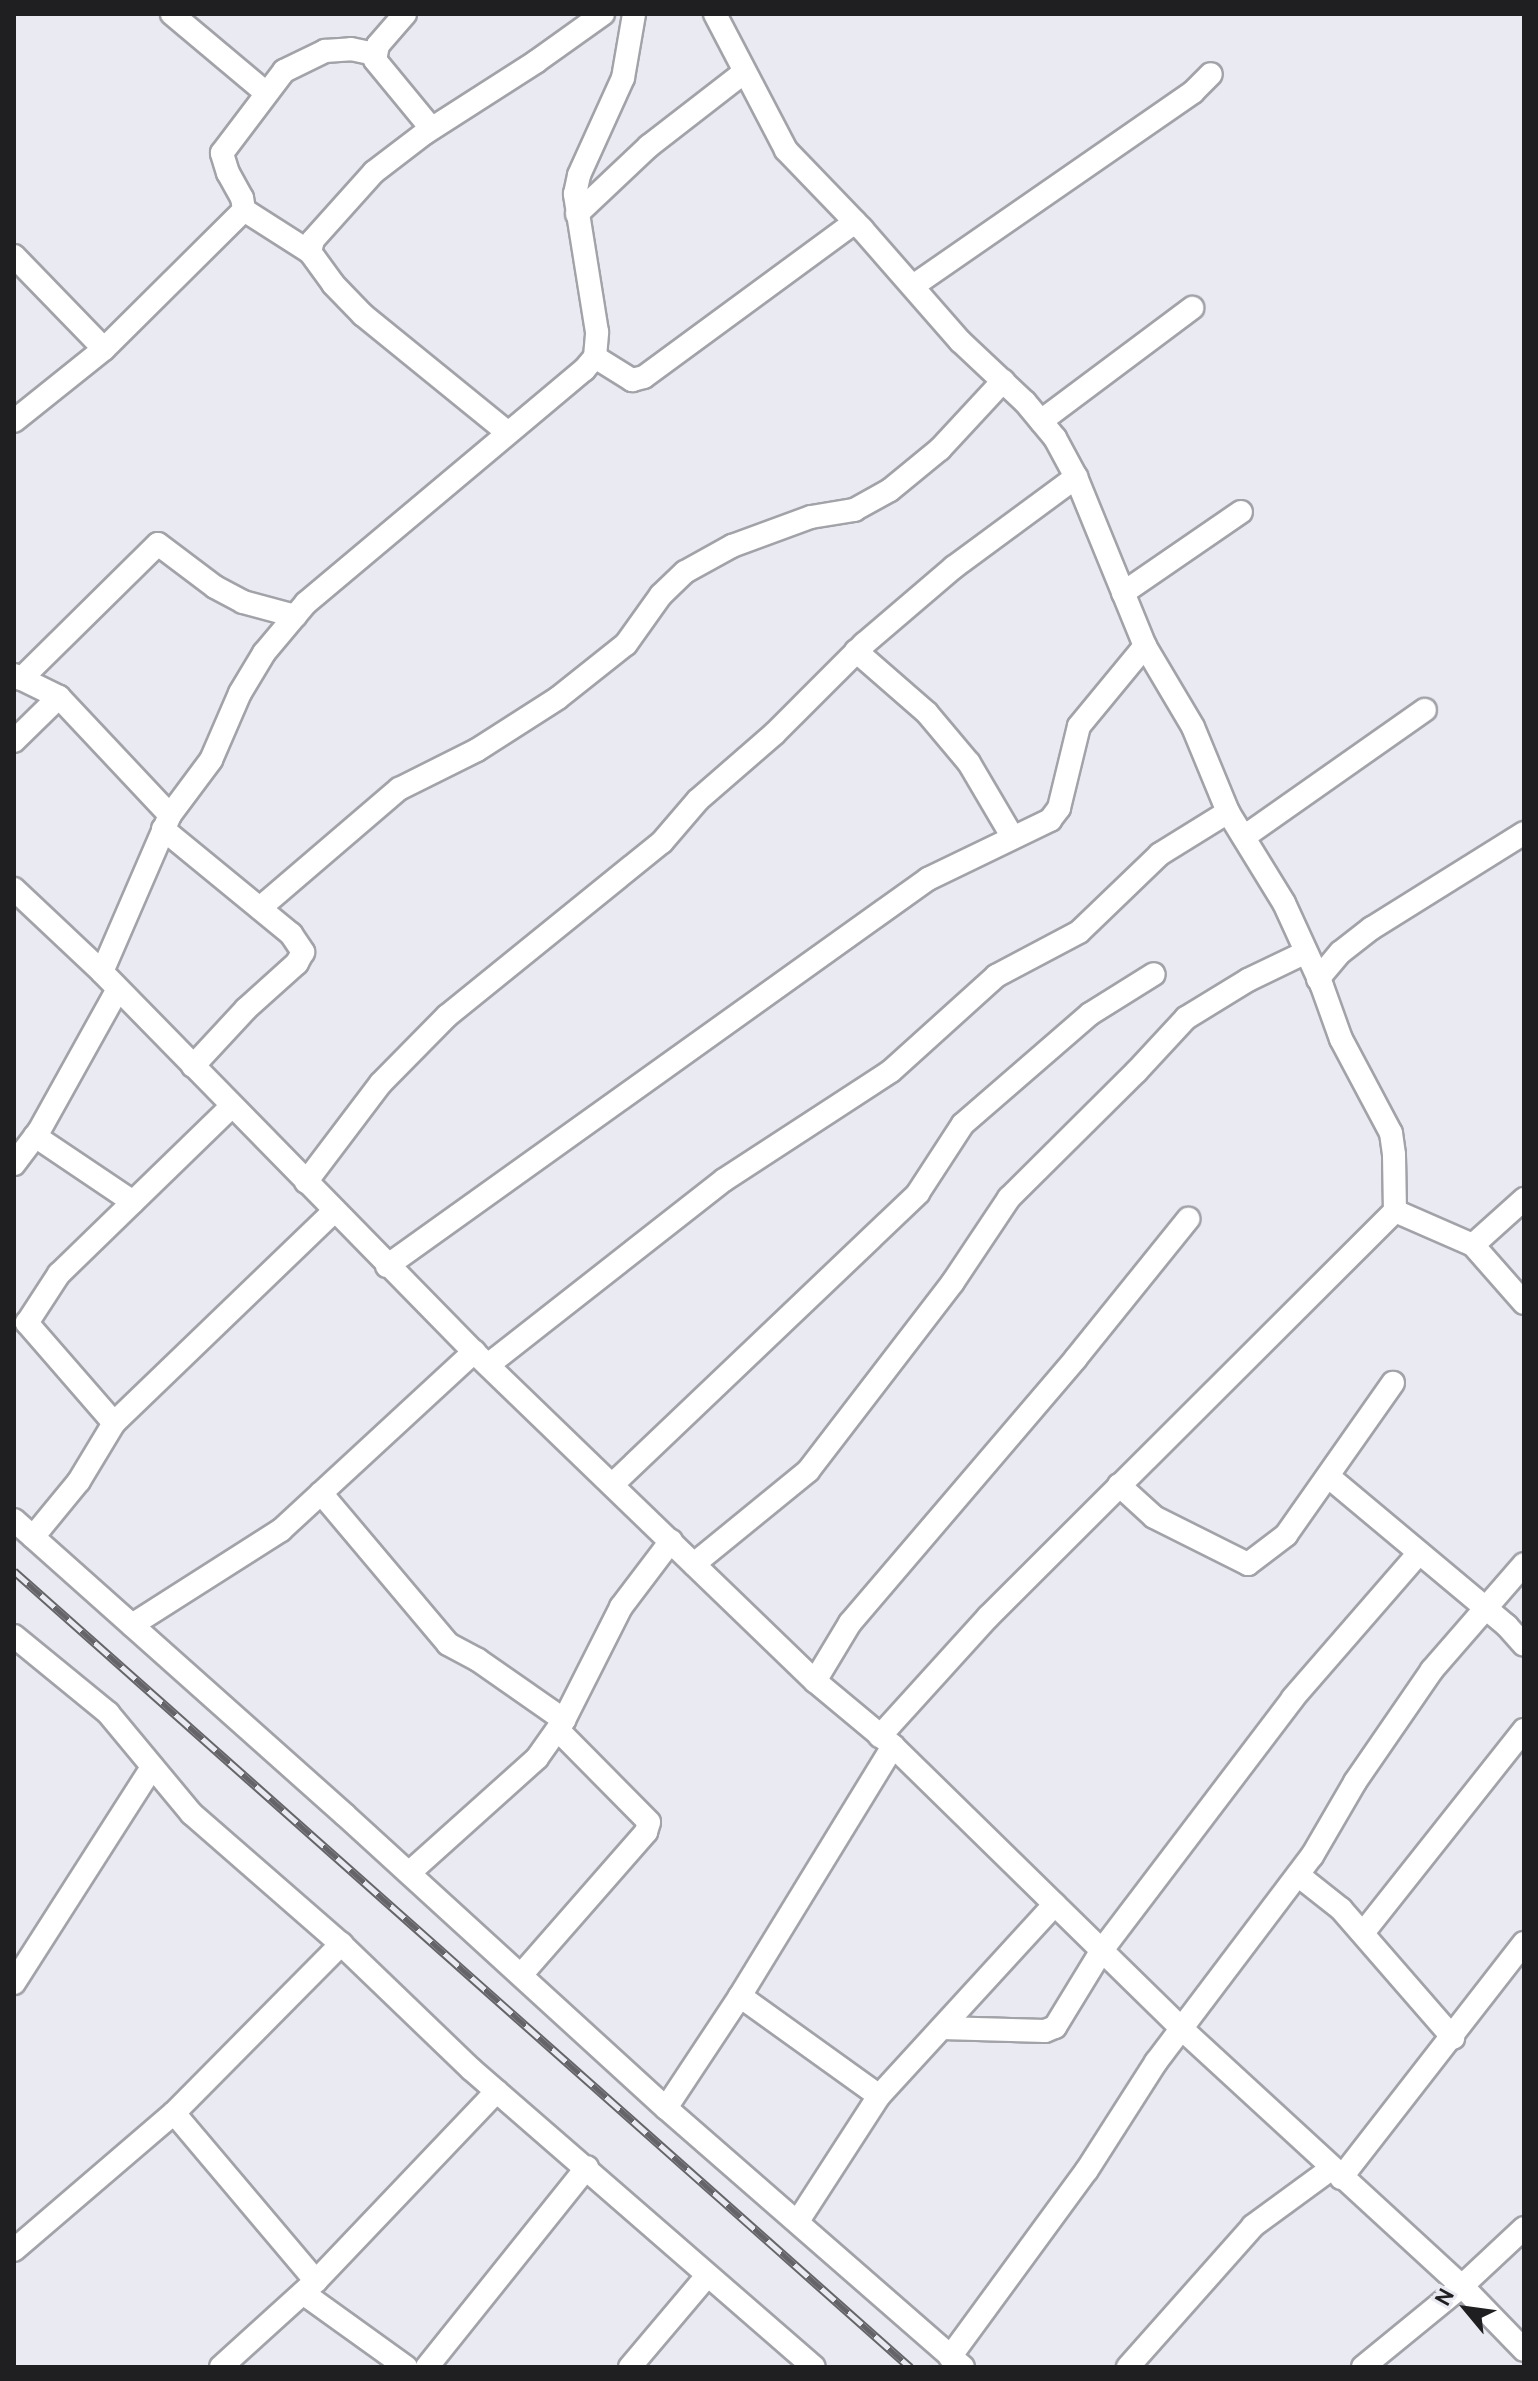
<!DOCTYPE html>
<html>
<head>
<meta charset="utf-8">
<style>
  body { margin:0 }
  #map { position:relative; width:1538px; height:2381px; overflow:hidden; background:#eaeaf2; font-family:Cabin,sans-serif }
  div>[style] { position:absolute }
  .roads { filter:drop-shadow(2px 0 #a2a2a9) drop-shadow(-2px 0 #a2a2a9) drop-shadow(0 2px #a2a2a9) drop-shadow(0 -2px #a2a2a9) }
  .minor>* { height:22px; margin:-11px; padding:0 11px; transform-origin:11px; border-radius:11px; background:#fff }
  .rail>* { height:9px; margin-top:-4.5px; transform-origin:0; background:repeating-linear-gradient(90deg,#eaeaf2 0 18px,#646469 0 36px); box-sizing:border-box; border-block:2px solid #646469 }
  span { translate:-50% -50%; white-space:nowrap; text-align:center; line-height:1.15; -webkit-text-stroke:8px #eaeaf2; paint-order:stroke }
  .frame { position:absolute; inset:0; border:16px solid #1f1f22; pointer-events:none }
  .north { position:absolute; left:1426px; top:2269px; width:80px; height:80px; -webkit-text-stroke:6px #eaeaf2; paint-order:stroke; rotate:299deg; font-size:22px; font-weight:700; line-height:32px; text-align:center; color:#1f1f22 }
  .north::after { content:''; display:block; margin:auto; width:28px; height:36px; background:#1f1f22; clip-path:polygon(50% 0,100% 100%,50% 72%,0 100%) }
</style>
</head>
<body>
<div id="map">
  <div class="roads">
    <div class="minor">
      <div style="left:172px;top:14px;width:123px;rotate:40deg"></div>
      <div style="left:405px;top:14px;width:41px;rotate:131.1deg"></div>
      <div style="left:378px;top:45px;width:15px;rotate:101deg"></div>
      <div style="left:375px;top:60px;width:88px;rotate:50.5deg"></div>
      <div style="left:715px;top:14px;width:153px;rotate:62.4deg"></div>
      <div style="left:786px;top:150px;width:110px;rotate:46.1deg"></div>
      <div style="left:862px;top:229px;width:149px;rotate:48.8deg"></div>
      <div style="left:960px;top:341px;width:89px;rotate:43.2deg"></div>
      <div style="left:1025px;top:402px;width:47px;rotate:50.2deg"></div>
      <div style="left:1055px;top:438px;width:44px;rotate:61.7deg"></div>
      <div style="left:1076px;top:477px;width:183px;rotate:67.8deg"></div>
      <div style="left:1145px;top:646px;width:94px;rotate:59.3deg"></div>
      <div style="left:1193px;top:727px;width:92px;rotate:67.6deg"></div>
      <div style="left:1228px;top:812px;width:107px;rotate:58.4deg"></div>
      <div style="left:1284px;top:903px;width:91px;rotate:65.4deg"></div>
      <div style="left:1322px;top:986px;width:56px;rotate:70.3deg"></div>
      <div style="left:1341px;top:1039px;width:106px;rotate:62deg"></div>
      <div style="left:1391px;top:1133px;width:22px;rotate:82deg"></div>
      <div style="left:1394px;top:1155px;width:56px;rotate:89deg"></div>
      <div style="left:1395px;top:1211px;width:575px;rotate:135.07deg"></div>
      <div style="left:988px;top:1617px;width:161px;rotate:132.2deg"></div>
      <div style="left:244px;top:210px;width:78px;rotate:32.5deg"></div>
      <div style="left:310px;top:252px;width:39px;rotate:54deg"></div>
      <div style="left:333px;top:284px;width:43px;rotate:45.9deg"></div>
      <div style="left:363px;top:315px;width:186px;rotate:39.1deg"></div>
      <div style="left:577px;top:214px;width:99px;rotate:-43.4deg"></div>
      <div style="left:649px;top:146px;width:119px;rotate:-37.8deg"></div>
      <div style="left:310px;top:252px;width:12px;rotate:-76deg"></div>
      <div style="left:313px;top:240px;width:91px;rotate:-48.1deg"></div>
      <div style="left:374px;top:172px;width:64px;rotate:-37.4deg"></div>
      <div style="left:425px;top:133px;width:133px;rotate:-32.7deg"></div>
      <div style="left:537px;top:61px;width:81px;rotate:-35.5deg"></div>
      <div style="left:14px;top:256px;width:129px;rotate:45.9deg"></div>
      <div style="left:913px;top:286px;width:341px;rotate:-34.7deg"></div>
      <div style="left:1193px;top:92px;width:25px;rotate:-45deg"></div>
      <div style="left:595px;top:357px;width:44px;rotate:31.9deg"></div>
      <div style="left:632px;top:380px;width:12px;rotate:-14deg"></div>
      <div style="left:644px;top:377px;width:262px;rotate:-36.3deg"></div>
      <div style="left:14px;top:421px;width:115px;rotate:-38.7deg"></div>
      <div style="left:104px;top:349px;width:197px;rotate:-44.8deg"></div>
      <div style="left:244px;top:210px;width:12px;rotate:-99deg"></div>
      <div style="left:242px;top:198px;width:29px;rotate:-119deg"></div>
      <div style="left:228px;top:173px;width:21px;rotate:-107deg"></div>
      <div style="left:222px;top:153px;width:103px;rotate:-52.9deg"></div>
      <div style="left:284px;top:71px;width:46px;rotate:-26deg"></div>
      <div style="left:325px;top:51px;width:26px;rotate:-4deg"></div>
      <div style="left:351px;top:49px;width:24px;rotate:12deg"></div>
      <div style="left:1041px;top:421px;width:189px;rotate:-36.8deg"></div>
      <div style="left:1123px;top:593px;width:143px;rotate:-34.5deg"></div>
      <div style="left:856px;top:651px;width:94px;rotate:41.1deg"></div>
      <div style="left:927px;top:713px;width:65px;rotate:50deg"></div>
      <div style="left:969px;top:763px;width:85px;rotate:59.5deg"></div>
      <div style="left:14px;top:675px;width:50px;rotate:26.1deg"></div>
      <div style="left:59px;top:697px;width:162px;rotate:46.8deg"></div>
      <div style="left:21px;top:679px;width:192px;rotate:-44.6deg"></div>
      <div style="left:158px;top:544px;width:71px;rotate:37deg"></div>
      <div style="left:215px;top:587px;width:32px;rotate:28deg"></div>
      <div style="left:243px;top:602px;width:54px;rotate:15.1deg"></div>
      <div style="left:14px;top:741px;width:63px;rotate:-44.4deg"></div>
      <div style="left:163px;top:829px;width:166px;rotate:39.4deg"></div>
      <div style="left:291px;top:934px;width:22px;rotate:56deg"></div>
      <div style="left:303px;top:952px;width:13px;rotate:119deg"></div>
      <div style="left:297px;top:963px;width:69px;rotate:138deg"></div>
      <div style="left:246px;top:1009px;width:78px;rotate:132.9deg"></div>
      <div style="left:1244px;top:837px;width:221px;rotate:-35.1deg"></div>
      <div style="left:14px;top:889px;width:121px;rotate:43.3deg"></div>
      <div style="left:102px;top:972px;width:532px;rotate:45.61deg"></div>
      <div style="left:474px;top:1352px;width:474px;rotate:44deg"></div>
      <div style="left:815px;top:1681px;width:102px;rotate:39.8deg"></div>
      <div style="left:893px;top:1746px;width:403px;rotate:44.4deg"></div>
      <div style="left:1181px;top:2028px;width:381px;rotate:42.6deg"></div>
      <div style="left:1462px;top:2286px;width:89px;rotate:45.9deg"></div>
      <div style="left:260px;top:908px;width:183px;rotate:-40.6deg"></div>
      <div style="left:399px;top:789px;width:87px;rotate:-26.6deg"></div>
      <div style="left:477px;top:750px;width:96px;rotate:-32.7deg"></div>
      <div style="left:558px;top:698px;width:87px;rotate:-38.5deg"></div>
      <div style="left:626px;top:644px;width:60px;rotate:-54.5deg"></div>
      <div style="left:661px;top:595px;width:33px;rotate:-44deg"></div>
      <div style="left:685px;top:572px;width:54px;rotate:-29deg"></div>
      <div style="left:732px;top:546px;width:84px;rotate:-20.2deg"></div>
      <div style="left:811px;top:517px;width:44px;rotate:-9.2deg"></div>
      <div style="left:854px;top:510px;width:41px;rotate:-29.1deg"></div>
      <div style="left:890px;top:490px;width:65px;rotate:-39.4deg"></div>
      <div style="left:940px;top:449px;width:93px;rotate:-47.2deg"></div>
      <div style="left:102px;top:972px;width:171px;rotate:-66.6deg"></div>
      <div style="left:170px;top:815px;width:69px;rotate:-53.3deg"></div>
      <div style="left:211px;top:760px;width:73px;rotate:-66.6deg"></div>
      <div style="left:240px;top:693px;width:47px;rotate:-59deg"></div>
      <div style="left:264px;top:653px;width:65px;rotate:-50deg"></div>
      <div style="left:306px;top:603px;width:363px;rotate:-40deg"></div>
      <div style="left:584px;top:370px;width:17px;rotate:-50deg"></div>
      <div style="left:595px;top:357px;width:25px;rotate:-85deg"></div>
      <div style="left:597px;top:332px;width:140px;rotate:-99.1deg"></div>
      <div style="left:575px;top:194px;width:19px;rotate:-78deg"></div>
      <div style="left:579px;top:175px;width:107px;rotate:-65.6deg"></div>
      <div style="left:623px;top:78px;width:65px;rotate:-80.2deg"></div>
      <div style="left:1318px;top:979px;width:35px;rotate:-50deg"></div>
      <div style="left:1341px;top:952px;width:39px;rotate:-38deg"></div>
      <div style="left:1372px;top:928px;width:179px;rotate:-32deg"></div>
      <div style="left:35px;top:1136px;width:118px;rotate:34deg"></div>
      <div style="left:14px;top:1164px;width:41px;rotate:-52.9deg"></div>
      <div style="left:39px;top:1131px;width:160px;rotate:-60.9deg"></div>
      <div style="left:306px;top:1182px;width:124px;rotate:-52.9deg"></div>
      <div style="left:381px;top:1083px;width:94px;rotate:-45.4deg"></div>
      <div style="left:447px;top:1016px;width:277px;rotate:-39deg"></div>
      <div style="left:662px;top:842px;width:55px;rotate:-49.4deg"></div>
      <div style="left:698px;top:800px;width:102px;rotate:-41deg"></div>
      <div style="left:775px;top:733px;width:126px;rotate:-45deg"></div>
      <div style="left:864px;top:644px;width:118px;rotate:-40.5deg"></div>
      <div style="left:954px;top:567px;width:152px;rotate:-36.4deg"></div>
      <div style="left:1395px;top:1211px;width:85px;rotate:23.6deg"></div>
      <div style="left:1473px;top:1245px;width:77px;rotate:48.7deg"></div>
      <div style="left:1473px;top:1245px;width:69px;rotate:-42deg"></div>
      <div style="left:387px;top:1266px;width:665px;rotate:-35.58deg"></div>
      <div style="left:928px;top:879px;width:136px;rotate:-25.8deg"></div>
      <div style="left:1050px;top:820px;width:15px;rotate:-53deg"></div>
      <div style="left:1059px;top:808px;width:84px;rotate:-76.3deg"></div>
      <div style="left:1079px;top:726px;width:104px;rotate:-50.5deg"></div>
      <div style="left:488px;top:1365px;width:300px;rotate:-38.1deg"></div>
      <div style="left:724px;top:1180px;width:199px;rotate:-33.1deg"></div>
      <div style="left:891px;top:1071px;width:142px;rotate:-42.1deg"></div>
      <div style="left:996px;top:976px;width:94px;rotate:-27.9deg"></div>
      <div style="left:1079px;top:932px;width:112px;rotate:-43.9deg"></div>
      <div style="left:1160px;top:854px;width:80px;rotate:-31.7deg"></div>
      <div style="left:114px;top:1423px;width:133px;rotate:-131deg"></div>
      <div style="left:27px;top:1323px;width:59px;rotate:-56.9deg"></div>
      <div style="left:59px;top:1274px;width:240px;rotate:-44.2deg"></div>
      <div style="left:1329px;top:1477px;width:232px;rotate:39.9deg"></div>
      <div style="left:1507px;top:1626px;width:25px;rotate:48deg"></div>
      <div style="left:614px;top:1483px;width:420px;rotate:-43.6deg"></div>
      <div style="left:918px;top:1193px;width:82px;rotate:-56.9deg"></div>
      <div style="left:963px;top:1124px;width:168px;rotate:-40.9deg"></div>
      <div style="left:1090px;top:1014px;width:75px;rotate:-32deg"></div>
      <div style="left:1119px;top:1485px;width:47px;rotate:42.4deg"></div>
      <div style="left:1154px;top:1517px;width:105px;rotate:26.6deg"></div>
      <div style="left:1248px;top:1564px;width:48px;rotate:-37.3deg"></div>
      <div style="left:1286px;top:1535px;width:186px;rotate:-54.9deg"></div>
      <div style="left:321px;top:1493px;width:197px;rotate:49.9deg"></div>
      <div style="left:448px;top:1644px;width:34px;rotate:28deg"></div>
      <div style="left:478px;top:1660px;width:105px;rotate:34.9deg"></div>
      <div style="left:14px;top:1520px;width:443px;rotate:41.7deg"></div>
      <div style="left:345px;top:1815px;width:435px;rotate:42.4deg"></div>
      <div style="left:666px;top:2108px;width:394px;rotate:41.1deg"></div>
      <div style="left:33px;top:1537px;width:72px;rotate:-50.6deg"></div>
      <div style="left:79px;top:1481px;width:68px;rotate:-58.9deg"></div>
      <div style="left:114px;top:1423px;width:306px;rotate:-43.9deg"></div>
      <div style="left:694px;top:1564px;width:147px;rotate:-39.2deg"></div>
      <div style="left:808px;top:1471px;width:238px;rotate:-52.5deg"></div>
      <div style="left:953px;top:1282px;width:101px;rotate:-56.3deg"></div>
      <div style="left:1009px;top:1198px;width:179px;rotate:-44.8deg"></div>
      <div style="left:1136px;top:1072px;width:74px;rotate:-47.2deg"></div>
      <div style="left:1186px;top:1018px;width:73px;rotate:-31.5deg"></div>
      <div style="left:1248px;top:980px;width:62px;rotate:-25.7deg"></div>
      <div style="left:132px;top:1625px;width:177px;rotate:-32.5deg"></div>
      <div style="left:281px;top:1530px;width:263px;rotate:-42.7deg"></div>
      <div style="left:14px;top:1636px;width:122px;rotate:39.3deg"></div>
      <div style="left:108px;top:1713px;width:131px;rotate:50.3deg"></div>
      <div style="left:192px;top:1814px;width:198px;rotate:41.1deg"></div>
      <div style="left:341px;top:1944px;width:180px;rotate:43.9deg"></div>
      <div style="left:471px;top:2069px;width:454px;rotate:41deg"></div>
      <div style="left:815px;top:1681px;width:68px;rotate:-58.9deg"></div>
      <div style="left:850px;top:1623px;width:348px;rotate:-49.5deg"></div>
      <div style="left:1076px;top:1358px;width:179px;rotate:-51.1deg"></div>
      <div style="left:409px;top:1873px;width:172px;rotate:-41.9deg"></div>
      <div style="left:537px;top:1758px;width:47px;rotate:-54.6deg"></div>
      <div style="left:564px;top:1720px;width:127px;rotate:-63.2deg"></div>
      <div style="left:621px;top:1607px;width:83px;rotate:-52.9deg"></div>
      <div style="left:1298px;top:1875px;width:55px;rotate:38.3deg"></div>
      <div style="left:1341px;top:1909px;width:171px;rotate:49deg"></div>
      <div style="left:1363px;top:1933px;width:259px;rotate:-51.6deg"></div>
      <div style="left:521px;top:1975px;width:190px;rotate:-48.8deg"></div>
      <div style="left:646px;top:1832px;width:10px;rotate:-73deg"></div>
      <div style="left:649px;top:1822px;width:129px;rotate:-134.7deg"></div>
      <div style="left:14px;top:1983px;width:256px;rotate:-57.4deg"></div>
      <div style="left:740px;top:1996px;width:171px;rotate:35.7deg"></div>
      <div style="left:942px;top:2028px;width:103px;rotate:1.7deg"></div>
      <div style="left:1045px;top:2031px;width:11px;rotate:-22deg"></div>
      <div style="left:1055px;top:2027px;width:90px;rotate:-58.6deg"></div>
      <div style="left:1102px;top:1950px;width:316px;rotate:-52.8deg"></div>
      <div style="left:1293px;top:1698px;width:192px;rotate:-49deg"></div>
      <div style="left:666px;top:2108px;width:134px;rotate:-56.5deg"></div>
      <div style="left:740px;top:1996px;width:293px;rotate:-58.5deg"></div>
      <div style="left:174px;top:2113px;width:220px;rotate:49.8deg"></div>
      <div style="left:1341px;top:2178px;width:298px;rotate:-52.1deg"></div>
      <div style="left:798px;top:2221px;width:149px;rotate:-57.1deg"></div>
      <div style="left:879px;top:2096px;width:260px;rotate:-47.5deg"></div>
      <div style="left:14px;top:2250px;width:211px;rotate:-40.6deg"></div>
      <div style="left:174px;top:2113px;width:238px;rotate:-45.3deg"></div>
      <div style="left:303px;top:2293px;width:127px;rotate:35.7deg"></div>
      <div style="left:950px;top:2357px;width:232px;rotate:-53.8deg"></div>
      <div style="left:1087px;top:2170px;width:128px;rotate:-57.4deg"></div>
      <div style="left:1156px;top:2062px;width:258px;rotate:-52.9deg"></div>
      <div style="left:1312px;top:1856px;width:86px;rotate:-59.8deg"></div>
      <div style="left:1355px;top:1782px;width:136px;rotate:-55.5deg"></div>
      <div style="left:1432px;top:1670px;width:140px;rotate:-49deg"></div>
      <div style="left:221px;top:2367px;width:128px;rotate:-42.2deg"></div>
      <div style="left:316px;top:2281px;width:262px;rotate:-46.4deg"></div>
      <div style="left:427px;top:2367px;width:256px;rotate:-51.3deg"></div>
      <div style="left:630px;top:2367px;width:119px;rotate:-49.8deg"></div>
      <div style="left:1128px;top:2367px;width:188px;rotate:-48.4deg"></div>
      <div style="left:1253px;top:2226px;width:97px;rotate:-36.2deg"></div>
      <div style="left:1363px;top:2367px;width:128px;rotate:-39.3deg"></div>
      <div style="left:1462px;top:2286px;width:85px;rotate:-43.1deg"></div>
    </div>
  </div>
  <div class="rail">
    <div style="left:14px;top:1571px;width:1199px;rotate:41.62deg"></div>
  </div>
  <div class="frame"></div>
  <div class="north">N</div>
</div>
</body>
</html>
